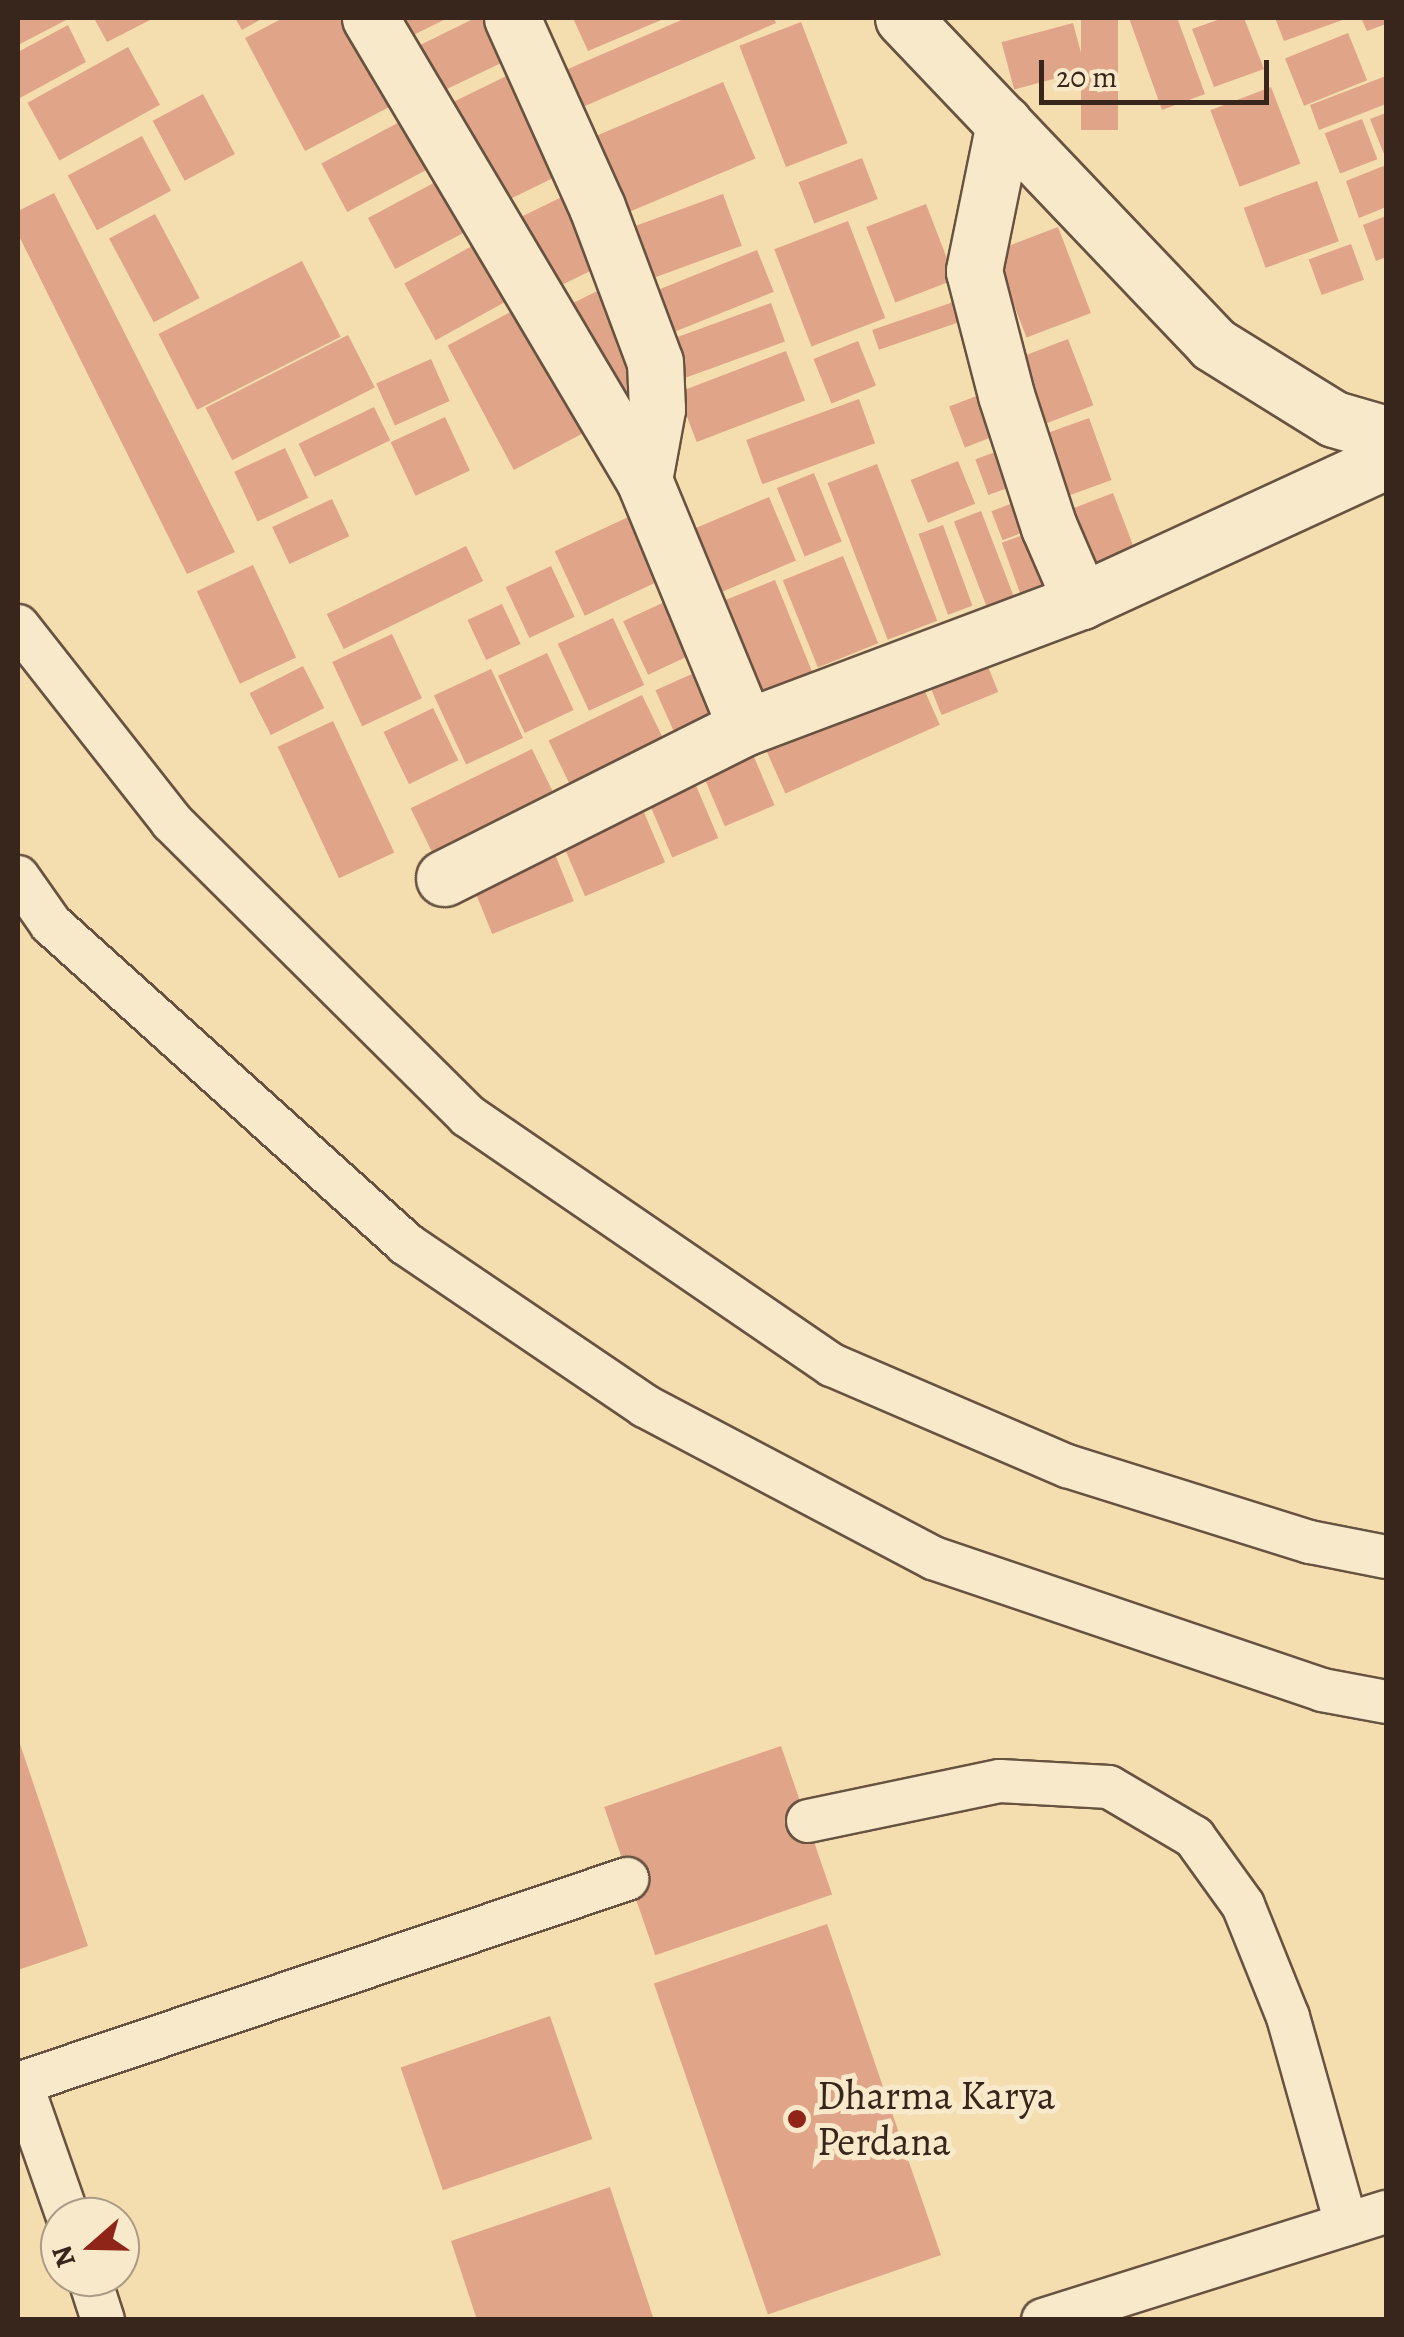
<!DOCTYPE html>
<html>
<head>
<meta charset="utf-8">
<style>
  body { margin:0 }
  #map { position:relative; width:1404px; height:2337px; overflow:hidden; background:#f4ddaf; font-family:Alegreya,serif }
  div>[style] { position:absolute }
  .building>* { inset:0; background:#e0a488; transform-origin:0 0 }
  .roads { filter:drop-shadow(2px 0 #675340) drop-shadow(-2px 0 #675340) drop-shadow(0 2px #675340) drop-shadow(0 -2px #675340) }
  .lane>* { height:42px; margin:-21px; padding:0 21px; transform-origin:21px; border-radius:21px; background:#f8e9cb }
  .street>* { height:55px; margin:-27.5px; padding:0 27.5px; transform-origin:27.5px; border-radius:27.5px; background:#f8e9cb }
  .dots>* { width:28px; height:28px; translate:-50% -50%; box-sizing:border-box; border:5px solid #f8e9cb; border-radius:50% }
  span { translate:-50% -50%; white-space:nowrap; text-align:center; line-height:1.15; -webkit-text-stroke:10px #f8e9cb; paint-order:stroke }
  .poi-label { font-size:40px; color:#38251b }
  .left { translate:0 -50%; text-align:left }
  .frame { position:absolute; inset:0; border:20px solid #38251b; pointer-events:none }
  .north { position:absolute; left:40px; top:2197px; width:100px; height:100px; box-sizing:border-box; background:#f8e9cb; border:2px solid #ab9b85; border-radius:50%; rotate:250deg; font-size:28px; font-weight:700; line-height:40px; text-align:center; color:#38251b }
  .north::after { content:''; display:block; margin:auto; width:35px; height:45px; background:#8f2418; clip-path:polygon(50% 0,100% 100%,50% 72%,0 100%) }
  .scale { position:absolute; left:1039px; top:60px; width:230px; height:45px; box-sizing:border-box; border:5px solid #38251b; border-top:0; padding-left:12px; font-size:30px; line-height:35px; white-space:nowrap; color:#38251b; -webkit-text-stroke:8px #f8e9cb; paint-order:stroke }
</style>
</head>
<body>
<div id="map">
  <div class="building">
    <div style="clip-path:polygon(18px 18px,70px 18px,18px 45px)"></div>
    <div style="clip-path:polygon(94px 18px,154px 18px,107px 42px)"></div>
    <div style="clip-path:polygon(235px 18px,263px 18px,242px 30px)"></div>
    <div style="clip-path:polygon(283px 18px,348px 18px,395px 104px,305px 151px,245px 38px)"></div>
    <div style="clip-path:polygon(391px 18px,448px 18px,403px 40px)"></div>
    <div style="clip-path:polygon(475px 18px,498px 18px,516px 56px,424px 100px,402px 54px)"></div>
    <div style="clip-path:polygon(573px 18px,666px 18px,588px 51px)"></div>
    <div style="clip-path:polygon(686px 18px,774px 18px,776px 23px,578px 109px,561px 72px)"></div>
    <div style="left:1081px;top:18px;width:37px;height:112px"></div>
    <div style="clip-path:polygon(1129px 18px,1184px 18px,1178px 20px,1205px 94px,1162px 110px)"></div>
    <div style="clip-path:polygon(1223px 18px,1244px 18px,1264px 69px,1214px 87px,1192px 29px)"></div>
    <div style="clip-path:polygon(1275px 18px,1348px 18px,1284px 41px)"></div>
    <div style="clip-path:polygon(1361px 18px,1386px 18px,1386px 24px,1367px 31px)"></div>
    <div style="left:801px;top:22px;width:130px;height:66px;rotate:69deg"></div>
    <div style="left:1073px;top:23px;width:49px;height:74px;rotate:75deg"></div>
    <div style="clip-path:polygon(68px 25px,86px 62px,18px 99px,18px 52px)"></div>
    <div style="left:1348px;top:33px;width:51px;height:68px;rotate:68deg"></div>
    <div style="left:128px;top:47px;width:66px;height:115px;rotate:61deg"></div>
    <div style="left:523px;top:68px;width:112px;height:93px;rotate:64deg"></div>
    <div style="clip-path:polygon(1386px 76px,1386px 104px,1319px 130px,1310px 105px)"></div>
    <div style="left:723px;top:82px;width:83px;height:138px;rotate:67deg"></div>
    <div style="left:1271px;top:87px;width:82px;height:65px;rotate:69deg"></div>
    <div style="left:203px;top:94px;width:68px;height:57px;rotate:62deg"></div>
    <div style="clip-path:polygon(1386px 113px,1386px 159px,1370px 119px)"></div>
    <div style="left:407px;top:118px;width:55px;height:97px;rotate:62deg"></div>
    <div style="left:1362px;top:119px;width:43px;height:40px;rotate:69deg"></div>
    <div style="left:142px;top:136px;width:62px;height:84px;rotate:62deg"></div>
    <div style="left:862px;top:158px;width:44px;height:68px;rotate:69deg"></div>
    <div style="clip-path:polygon(1386px 165px,1386px 207px,1359px 218px,1346px 181px)"></div>
    <div style="left:443px;top:178px;width:58px;height:85px;rotate:62deg"></div>
    <div style="left:1317px;top:181px;width:64px;height:78px;rotate:70deg"></div>
    <div style="clip-path:polygon(54px 193px,235px 552px,187px 574px,18px 234px,18px 211px)"></div>
    <div style="left:568px;top:194px;width:79px;height:68px;rotate:64deg"></div>
    <div style="left:723px;top:194px;width:55px;height:114px;rotate:70deg"></div>
    <div style="left:926px;top:204px;width:81px;height:64px;rotate:69deg"></div>
    <div style="left:155px;top:214px;width:95px;height:52px;rotate:62deg"></div>
    <div style="clip-path:polygon(1386px 216px,1386px 257px,1376px 261px,1363px 225px)"></div>
    <div style="left:848px;top:221px;width:104px;height:79px;rotate:69deg"></div>
    <div style="left:1058px;top:227px;width:92px;height:69px;rotate:69deg"></div>
    <div style="left:490px;top:236px;width:65px;height:98px;rotate:61deg"></div>
    <div style="left:1351px;top:244px;width:38px;height:45px;rotate:70deg"></div>
    <div style="left:757px;top:250px;width:45px;height:121px;rotate:68deg"></div>
    <div style="left:302px;top:261px;width:85px;height:161px;rotate:63deg"></div>
    <div style="left:608px;top:286px;width:103px;height:39px;rotate:64deg"></div>
    <div style="left:962px;top:299px;width:21px;height:95px;rotate:71deg"></div>
    <div style="left:771px;top:303px;width:41px;height:122px;rotate:70deg"></div>
    <div style="left:520px;top:307px;width:141px;height:82px;rotate:62deg"></div>
    <div style="left:348px;top:335px;width:59px;height:160px;rotate:63deg"></div>
    <div style="left:1068px;top:339px;width:71px;height:74px;rotate:69deg"></div>
    <div style="left:858px;top:341px;width:48px;height:48px;rotate:68deg"></div>
    <div style="left:786px;top:351px;width:53px;height:116px;rotate:69deg"></div>
    <div style="left:431px;top:359px;width:46px;height:60px;rotate:66deg"></div>
    <div style="left:992px;top:390px;width:44px;height:46px;rotate:69deg"></div>
    <div style="left:859px;top:399px;width:47px;height:120px;rotate:70deg"></div>
    <div style="left:374px;top:407px;width:37px;height:84px;rotate:64deg"></div>
    <div style="left:445px;top:417px;width:59px;height:60px;rotate:65deg"></div>
    <div style="left:1089px;top:418px;width:66px;height:66px;rotate:70deg"></div>
    <div style="left:1012px;top:446px;width:38px;height:39px;rotate:70deg"></div>
    <div style="left:285px;top:448px;width:55px;height:56px;rotate:65deg"></div>
    <div style="left:958px;top:461px;width:46px;height:51px;rotate:68deg"></div>
    <div style="left:877px;top:464px;width:168px;height:53px;rotate:69deg"></div>
    <div style="left:814px;top:473px;width:74px;height:40px;rotate:68deg"></div>
    <div style="left:1113px;top:493px;width:67px;height:65px;rotate:69deg"></div>
    <div style="left:769px;top:497px;width:69px;height:100px;rotate:67deg"></div>
    <div style="left:1026px;top:498px;width:31px;height:37px;rotate:69deg"></div>
    <div style="left:332px;top:499px;width:41px;height:66px;rotate:65deg"></div>
    <div style="left:981px;top:511px;width:99px;height:29px;rotate:69deg"></div>
    <div style="left:639px;top:512px;width:71px;height:93px;rotate:65deg"></div>
    <div style="left:943px;top:525px;width:86px;height:26px;rotate:70deg"></div>
    <div style="left:1045px;top:527px;width:65px;height:46px;rotate:70deg"></div>
    <div style="left:466px;top:546px;width:39px;height:155px;rotate:64deg"></div>
    <div style="left:843px;top:556px;width:94px;height:65px;rotate:68deg"></div>
    <div style="left:253px;top:565px;width:102px;height:62px;rotate:65deg"></div>
    <div style="left:551px;top:566px;width:56px;height:50px;rotate:65deg"></div>
    <div style="left:775px;top:580px;width:105px;height:79px;rotate:68deg"></div>
    <div style="left:673px;top:598px;width:59px;height:55px;rotate:65deg"></div>
    <div style="left:502px;top:604px;width:44px;height:38px;rotate:65deg"></div>
    <div style="left:613px;top:618px;width:74px;height:61px;rotate:65deg"></div>
    <div style="left:392px;top:634px;width:71px;height:66px;rotate:65deg"></div>
    <div style="left:978px;top:642px;width:54px;height:61px;rotate:68deg"></div>
    <div style="left:547px;top:653px;width:63px;height:54px;rotate:65deg"></div>
    <div style="left:303px;top:666px;width:47px;height:60px;rotate:63deg"></div>
    <div style="left:491px;top:669px;width:76px;height:63px;rotate:65deg"></div>
    <div style="left:703px;top:669px;width:46px;height:52px;rotate:66deg"></div>
    <div style="left:915px;top:669px;width:61px;height:169px;rotate:66deg"></div>
    <div style="left:642px;top:695px;width:58px;height:104px;rotate:64deg"></div>
    <div style="left:433px;top:708px;width:58px;height:55px;rotate:64deg"></div>
    <div style="left:333px;top:721px;width:145px;height:61px;rotate:65deg"></div>
    <div style="left:746px;top:738px;width:73px;height:54px;rotate:67deg"></div>
    <div style="left:532px;top:749px;width:67px;height:135px;rotate:64deg"></div>
    <div style="left:689px;top:769px;width:75px;height:50px;rotate:67deg"></div>
    <div style="left:637px;top:796px;width:72px;height:87px;rotate:67deg"></div>
    <div style="left:548px;top:837px;width:69px;height:88px;rotate:68deg"></div>
    <div style="clip-path:polygon(18px 1738px,88px 1946px,18px 1970px)"></div>
    <div style="left:781px;top:1746px;width:157px;height:187px;rotate:71deg"></div>
    <div style="left:827px;top:1924px;width:350px;height:183px;rotate:71deg"></div>
    <div style="left:550px;top:2016px;width:130px;height:158px;rotate:71deg"></div>
    <div style="clip-path:polygon(610px 2187px,654px 2320px,477px 2320px,451px 2241px)"></div>
  </div>
  <div class="roads">
    <div class="lane">
      <div style="left:18px;top:626px;width:249px;rotate:51.8deg"></div>
      <div style="left:172px;top:822px;width:417px;rotate:44.8deg"></div>
      <div style="left:468px;top:1116px;width:441px;rotate:34.4deg"></div>
      <div style="left:832px;top:1365px;width:256px;rotate:23.3deg"></div>
      <div style="left:1067px;top:1466px;width:255px;rotate:17.4deg"></div>
      <div style="left:1310px;top:1542px;width:77px;rotate:11.2deg"></div>
      <div style="left:18px;top:877px;width:57px;rotate:54.9deg"></div>
      <div style="left:51px;top:924px;width:478px;rotate:42deg"></div>
      <div style="left:406px;top:1244px;width:289px;rotate:34.1deg"></div>
      <div style="left:645px;top:1406px;width:326px;rotate:27.8deg"></div>
      <div style="left:933px;top:1558px;width:411px;rotate:18.7deg"></div>
      <div style="left:1322px;top:1690px;width:65px;rotate:10.6deg"></div>
      <div style="left:808px;top:1821px;width:196px;rotate:-11.8deg"></div>
      <div style="left:1000px;top:1781px;width:109px;rotate:3.2deg"></div>
      <div style="left:1109px;top:1787px;width:99px;rotate:30.5deg"></div>
      <div style="left:1194px;top:1837px;width:84px;rotate:54.2deg"></div>
      <div style="left:1243px;top:1905px;width:121px;rotate:68.1deg"></div>
      <div style="left:1288px;top:2017px;width:215px;rotate:74.3deg"></div>
      <div style="left:21px;top:2083px;width:142px;rotate:70.7deg"></div>
      <div style="left:18px;top:2084px;width:643px;rotate:-18.6deg"></div>
      <div style="left:89px;top:2277px;width:45px;rotate:72deg"></div>
      <div style="left:1043px;top:2320px;width:360px;rotate:-17.5deg"></div>
    </div>
    <div class="street">
      <div style="left:370px;top:18px;width:537px;rotate:59.33deg"></div>
      <div style="left:644px;top:480px;width:267px;rotate:67.6deg"></div>
      <div style="left:512px;top:18px;width:207px;rotate:65.8deg"></div>
      <div style="left:597px;top:207px;width:165px;rotate:69.5deg"></div>
      <div style="left:655px;top:362px;width:47px;rotate:87.6deg"></div>
      <div style="left:657px;top:409px;width:72px;rotate:100.4deg"></div>
      <div style="left:903px;top:18px;width:450px;rotate:46.4deg"></div>
      <div style="left:1213px;top:344px;width:142px;rotate:31.8deg"></div>
      <div style="left:1334px;top:419px;width:54px;rotate:16.1deg"></div>
      <div style="left:1004px;top:123px;width:151px;rotate:101.5deg"></div>
      <div style="left:974px;top:271px;width:128px;rotate:75.5deg"></div>
      <div style="left:1006px;top:395px;width:139px;rotate:72deg"></div>
      <div style="left:1049px;top:527px;width:81px;rotate:66.6deg"></div>
      <div style="left:444px;top:878px;width:338px;rotate:-26.6deg"></div>
      <div style="left:746px;top:727px;width:358px;rotate:-20.6deg"></div>
      <div style="left:1081px;top:601px;width:336px;rotate:-24.7deg"></div>
    </div>
  </div>
  <div class="dots">
    <div style="left:797px;top:2119px;background:#8f2418"></div>
  </div>
  <div class="poi-label">
    <span class="left" style="left:817px;top:2119px">Dharma Karya<br>Perdana</span>
  </div>
  <div class="frame"></div>
  <div class="north">N</div>
  <div class="scale">20 m</div>
</div>
</body>
</html>
